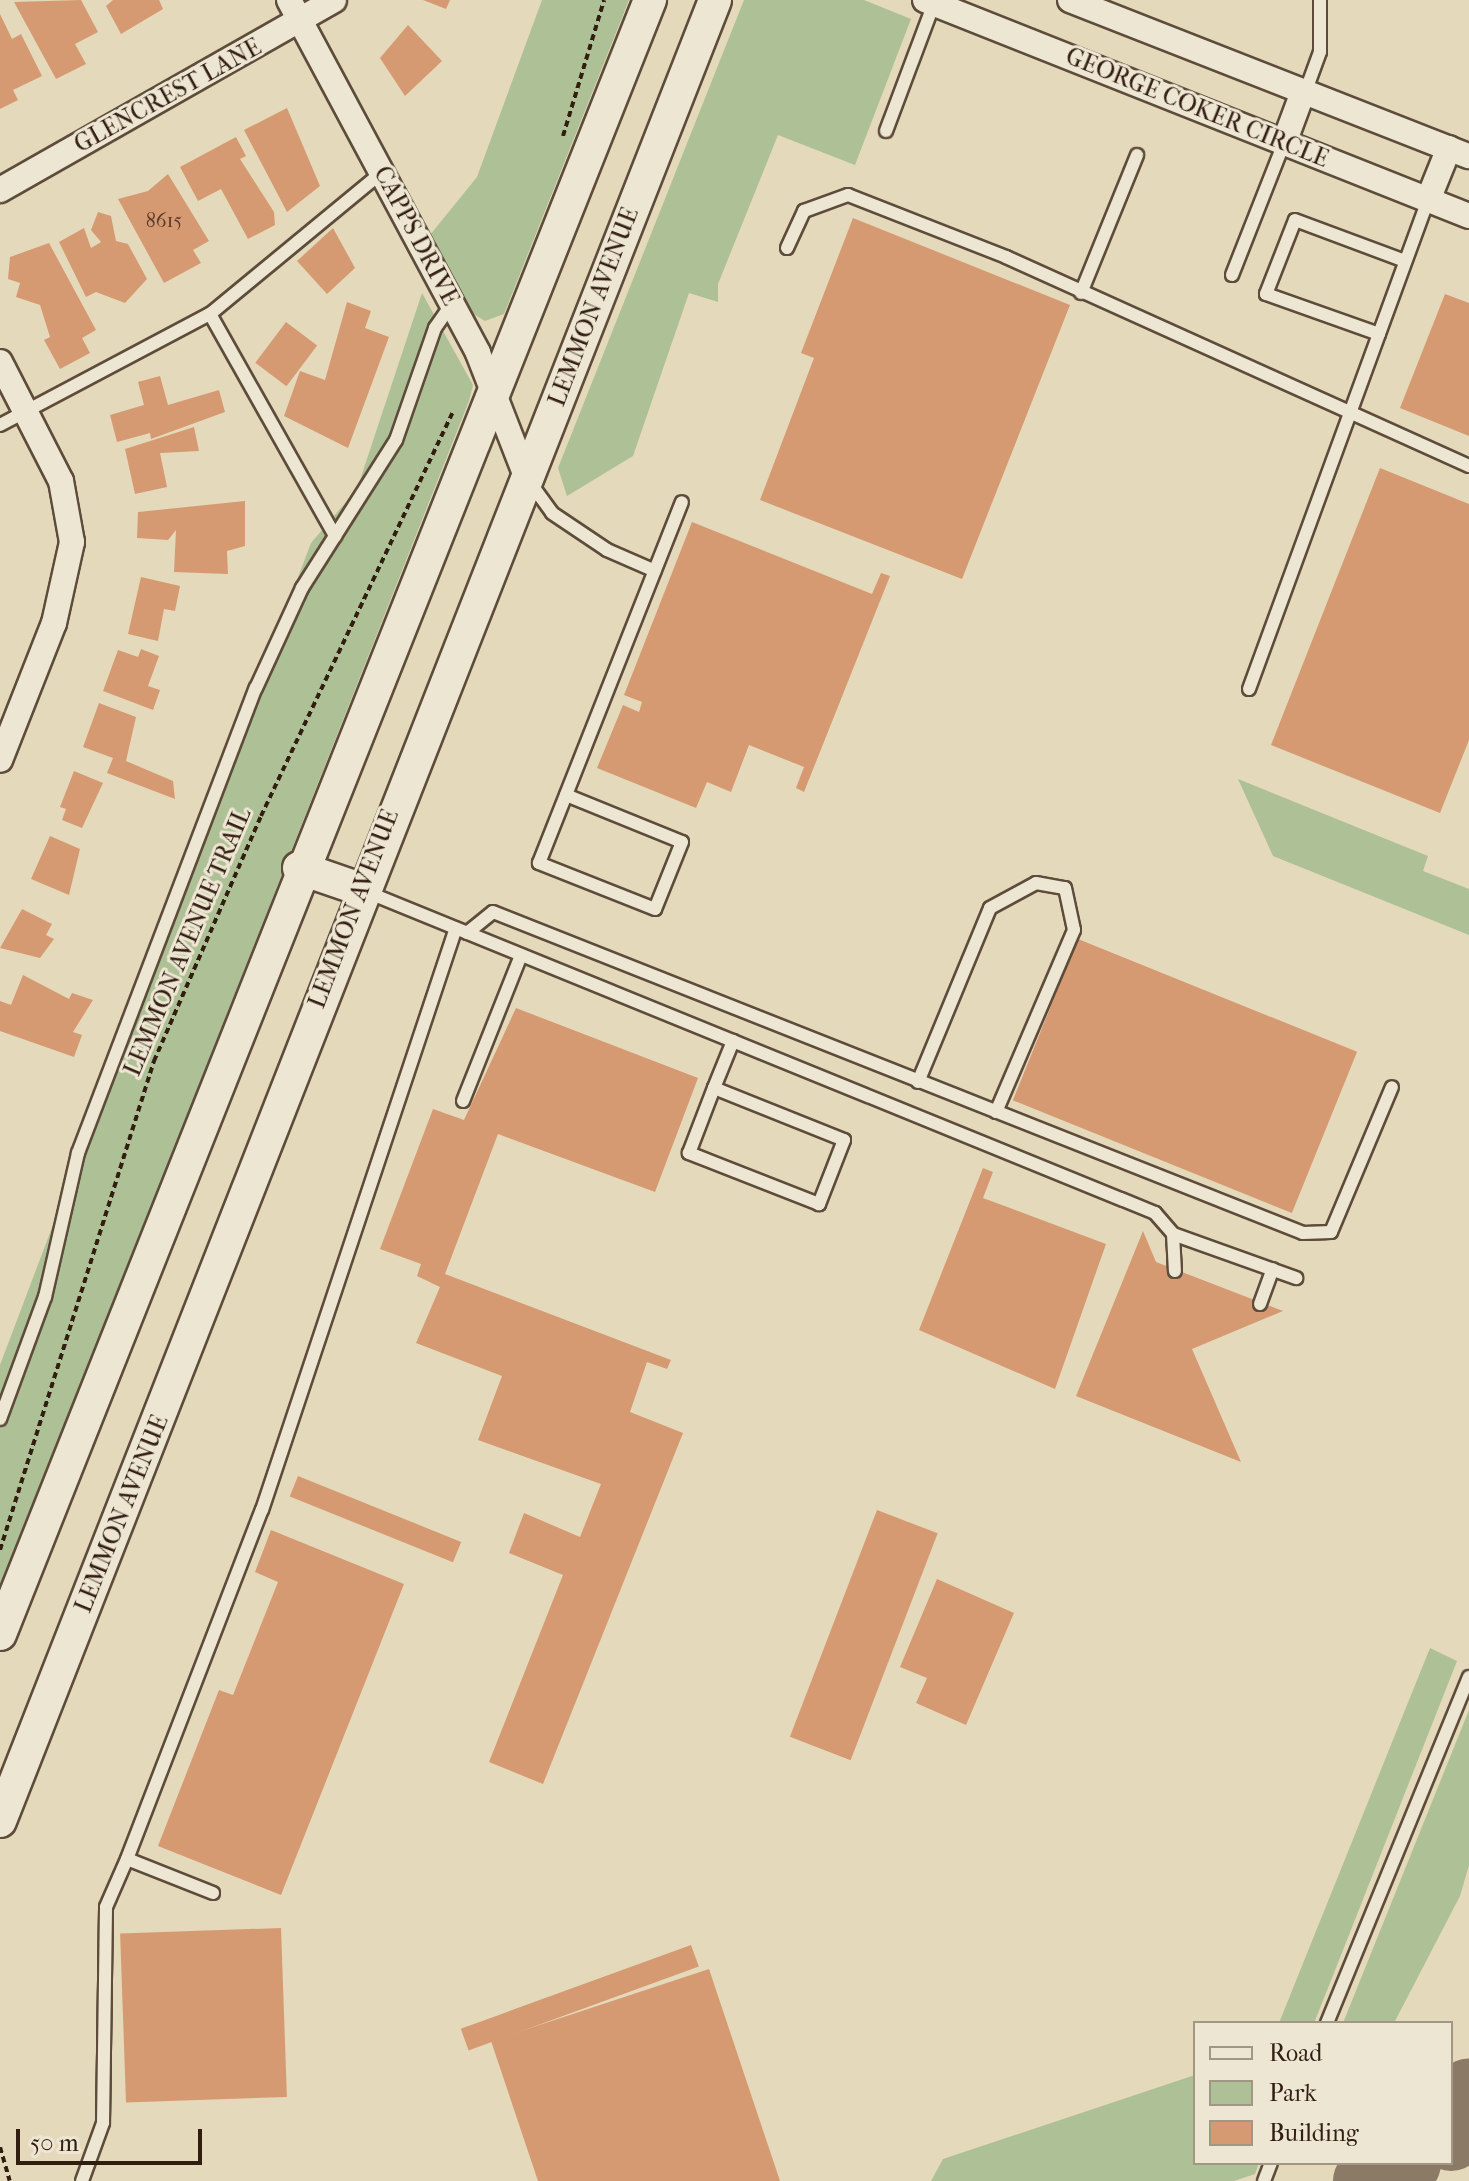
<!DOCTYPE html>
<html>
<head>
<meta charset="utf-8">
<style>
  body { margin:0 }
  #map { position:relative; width:1469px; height:2181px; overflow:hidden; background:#e4d9ba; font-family:"IM FELL French Canon",serif }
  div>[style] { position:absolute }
  .green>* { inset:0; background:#aec095 }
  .taxiway>* { height:68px; margin:-34px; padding:0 34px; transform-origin:34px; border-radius:34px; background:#8b7b66 }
  .building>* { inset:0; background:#d69a72; transform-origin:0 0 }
  .path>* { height:4px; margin-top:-2px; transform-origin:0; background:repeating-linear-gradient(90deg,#321d11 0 6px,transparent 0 10px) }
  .roads { filter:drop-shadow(2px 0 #5e4c3b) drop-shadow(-2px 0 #5e4c3b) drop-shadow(0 2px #5e4c3b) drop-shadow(0 -2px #5e4c3b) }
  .service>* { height:12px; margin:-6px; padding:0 6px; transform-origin:6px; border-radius:6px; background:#ede6d2 }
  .minor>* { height:24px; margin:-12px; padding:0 12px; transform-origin:12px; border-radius:12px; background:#ede6d2 }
  .secondary>* { height:32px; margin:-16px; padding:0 16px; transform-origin:16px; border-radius:16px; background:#ede6d2 }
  span { translate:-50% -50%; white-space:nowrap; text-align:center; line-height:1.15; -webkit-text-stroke:6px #ede6d2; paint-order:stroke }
  .number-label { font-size:20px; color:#5b3c29 }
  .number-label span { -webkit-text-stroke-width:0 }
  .street-label { font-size:24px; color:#321d11 }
  .legend { position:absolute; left:1193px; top:2021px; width:260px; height:144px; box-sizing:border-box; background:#ede6d2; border:2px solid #a29685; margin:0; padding:10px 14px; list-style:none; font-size:24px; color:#321d11 }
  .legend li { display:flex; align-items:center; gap:16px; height:40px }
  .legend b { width:40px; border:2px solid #a29685 }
  .scale { position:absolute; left:16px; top:2129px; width:186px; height:36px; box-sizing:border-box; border:4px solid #321d11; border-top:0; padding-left:10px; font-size:24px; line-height:28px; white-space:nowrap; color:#321d11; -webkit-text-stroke:6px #ede6d2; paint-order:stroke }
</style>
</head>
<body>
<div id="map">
  <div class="green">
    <div style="clip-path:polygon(542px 0,629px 0,504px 314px,485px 321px,467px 310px,430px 235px,477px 177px)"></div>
    <div style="clip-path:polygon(744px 0,864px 0,911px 19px,855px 165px,778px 135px,718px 284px,718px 302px,689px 293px,633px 456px,567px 496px,558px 468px)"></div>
    <div style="clip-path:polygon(422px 293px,473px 385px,469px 401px,0 1588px,0 1365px,311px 543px,357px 489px)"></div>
    <div style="clip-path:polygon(1238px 779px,1428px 856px,1423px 871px,1469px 889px,1469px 935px,1273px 856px)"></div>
    <div style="clip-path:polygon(1430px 1648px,1457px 1661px,1330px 1983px,1314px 2023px,1279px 2023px)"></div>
    <div style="clip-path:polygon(1469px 1710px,1469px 1865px,1460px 1896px,1394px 2023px,1343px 2023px)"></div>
    <div style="clip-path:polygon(1195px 2075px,1195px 2163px,1259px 2163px,1255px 2174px,1234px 2181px,931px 2181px,943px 2159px)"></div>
  </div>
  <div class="taxiway">
    <div style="left:1451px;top:2137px;width:48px;rotate:-68.2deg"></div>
    <div style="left:1367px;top:2181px;width:44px;rotate:-24.2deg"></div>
  </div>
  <div class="building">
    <div style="clip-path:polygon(81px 0,98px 32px,75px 44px,86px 64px,56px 79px,14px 2px)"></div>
    <div style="clip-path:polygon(113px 0,159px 0,163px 9px,121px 34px,106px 6px)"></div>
    <div style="clip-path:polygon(423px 0,450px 0,446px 9px)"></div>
    <div style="clip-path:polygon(0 14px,12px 39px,21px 34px,42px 76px,13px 90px,18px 100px,0 109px)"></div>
    <div style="clip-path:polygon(408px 25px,442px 61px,405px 96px,380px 58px)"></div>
    <div style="clip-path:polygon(287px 108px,320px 186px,287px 212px,244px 130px)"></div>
    <div style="clip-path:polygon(236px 137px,246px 156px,240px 159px,274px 212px,275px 225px,248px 239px,221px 189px,198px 201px,180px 167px)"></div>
    <div style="clip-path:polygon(168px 174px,209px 241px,193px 250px,201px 263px,164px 283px,118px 199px,148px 191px)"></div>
    <div style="clip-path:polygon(98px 212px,111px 216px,116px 241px,128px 244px,147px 279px,125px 303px,96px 292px,86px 297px,59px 242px,84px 228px,91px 248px,101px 242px,91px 230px)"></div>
    <div style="clip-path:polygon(853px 218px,1070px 305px,962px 579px,760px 500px,814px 358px,801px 353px)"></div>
    <div style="clip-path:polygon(333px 228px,355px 268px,327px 294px,297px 261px)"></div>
    <div style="clip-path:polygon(49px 243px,96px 330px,82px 338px,90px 353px,60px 369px,44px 340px,50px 337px,40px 305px,16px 297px,20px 283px,8px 279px,10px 257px)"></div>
    <div style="clip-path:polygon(1445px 294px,1469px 303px,1469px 436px,1400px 408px)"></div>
    <div style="clip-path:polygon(347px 302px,371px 311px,365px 328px,389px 337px,348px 448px,284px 416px,300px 371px,325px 380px)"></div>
    <div style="left:286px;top:322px;width:39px;height:51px;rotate:37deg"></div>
    <div style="clip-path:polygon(160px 376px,168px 405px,219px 390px,225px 412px,151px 439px,150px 433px,117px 442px,110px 415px,144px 405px,138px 382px)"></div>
    <div style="clip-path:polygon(194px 427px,199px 451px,160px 453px,167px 487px,135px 494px,125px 449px)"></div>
    <div style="clip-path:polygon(1380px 468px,1469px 504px,1469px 740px,1440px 813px,1271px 745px)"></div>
    <div style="clip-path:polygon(245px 501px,245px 546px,227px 551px,228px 574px,174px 572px,176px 530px,168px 540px,137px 538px,138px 512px)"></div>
    <div style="clip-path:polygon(692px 522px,872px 594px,881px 573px,890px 576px,804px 792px,796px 788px,804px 767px,749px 745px,731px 792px,707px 782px,696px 808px,597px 768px,623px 705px,639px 712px,642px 702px,624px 695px)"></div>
    <div style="clip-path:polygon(141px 577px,180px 586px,175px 611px,164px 609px,158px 641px,128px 634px)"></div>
    <div style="clip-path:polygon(141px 649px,159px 656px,148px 686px,160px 690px,153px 710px,103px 691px,118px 650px,138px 657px)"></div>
    <div style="clip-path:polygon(99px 703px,136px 717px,126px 761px,173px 781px,175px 799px,107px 773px,113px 758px,83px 747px)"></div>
    <div style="clip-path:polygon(74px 771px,103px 783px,82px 828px,62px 820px,66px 809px,60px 807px)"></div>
    <div style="clip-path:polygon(50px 836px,80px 849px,69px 895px,31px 879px)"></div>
    <div style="clip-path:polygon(22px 909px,52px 924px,46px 935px,54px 939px,40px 958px,0 948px)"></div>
    <div style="left:1078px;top:939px;width:301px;height:174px;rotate:22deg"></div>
    <div style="clip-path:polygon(23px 975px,69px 999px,72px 993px,93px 1000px,73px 1032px,82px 1035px,74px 1057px,0 1031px,0 1001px,11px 1005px)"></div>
    <div style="clip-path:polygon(516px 1008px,698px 1078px,655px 1192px,498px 1134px,445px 1274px,671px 1360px,667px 1369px,647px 1362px,630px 1412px,683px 1433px,543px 1784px,489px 1762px,563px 1575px,509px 1553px,524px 1513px,580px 1537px,601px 1484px,478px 1440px,502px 1376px,416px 1343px,440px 1287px,417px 1276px,421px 1264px,380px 1249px,433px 1109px,464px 1120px)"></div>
    <div style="clip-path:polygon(983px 1168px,993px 1172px,983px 1198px,1106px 1244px,1055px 1389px,919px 1330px)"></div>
    <div style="clip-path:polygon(1143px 1231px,1156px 1262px,1283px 1311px,1192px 1349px,1241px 1462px,1076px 1396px)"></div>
    <div style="left:298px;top:1476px;width:176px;height:22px;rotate:22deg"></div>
    <div style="left:877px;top:1510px;width:65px;height:243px;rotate:21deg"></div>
    <div style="clip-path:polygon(271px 1530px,404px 1584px,281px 1895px,158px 1846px,219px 1690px,233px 1695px,278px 1582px,255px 1572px)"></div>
    <div style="clip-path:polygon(937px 1579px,1014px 1613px,966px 1725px,916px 1703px,927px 1678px,900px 1667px)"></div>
    <div style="left:281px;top:1928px;width:169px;height:161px;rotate:88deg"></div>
    <div style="left:691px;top:1945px;width:23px;height:245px;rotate:70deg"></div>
    <div style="clip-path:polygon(709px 1969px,780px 2181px,538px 2181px,491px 2041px)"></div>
  </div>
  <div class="path">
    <div style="left:563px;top:136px;width:142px;rotate:-73.2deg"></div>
    <div style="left:0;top:1550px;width:513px;rotate:-72.52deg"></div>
    <div style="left:154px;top:1061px;width:267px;rotate:-66.4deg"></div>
    <div style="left:261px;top:816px;width:448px;rotate:-64.6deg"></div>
    <div style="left:0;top:2147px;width:35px;rotate:74deg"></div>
  </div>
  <div class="roads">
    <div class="service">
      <div style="left:1309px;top:82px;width:32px;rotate:-70deg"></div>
      <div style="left:1320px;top:52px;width:52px;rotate:-90deg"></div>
      <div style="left:886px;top:131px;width:137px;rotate:-69.4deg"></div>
      <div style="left:787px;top:248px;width:41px;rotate:-65.3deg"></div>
      <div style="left:804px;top:211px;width:47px;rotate:-20deg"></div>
      <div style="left:848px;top:195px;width:170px;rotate:21.4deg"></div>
      <div style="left:1006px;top:257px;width:508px;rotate:24.29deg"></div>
      <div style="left:1232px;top:275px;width:142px;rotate:-68.5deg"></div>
      <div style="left:1081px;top:293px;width:149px;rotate:-67.9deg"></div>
      <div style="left:210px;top:314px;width:255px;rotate:60.6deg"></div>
      <div style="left:1379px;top:334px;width:120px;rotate:-160.5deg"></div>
      <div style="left:1266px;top:294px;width:79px;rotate:-68.6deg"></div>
      <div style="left:1295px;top:220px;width:117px;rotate:20.4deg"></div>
      <div style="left:0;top:425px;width:238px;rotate:-27.9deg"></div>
      <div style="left:210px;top:314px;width:223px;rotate:-39.5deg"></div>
      <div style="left:529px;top:481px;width:39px;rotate:54deg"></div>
      <div style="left:552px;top:513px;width:66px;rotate:33.9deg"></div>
      <div style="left:607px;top:550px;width:52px;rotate:23.6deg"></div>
      <div style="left:1249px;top:689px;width:521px;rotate:-69.89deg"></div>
      <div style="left:566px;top:795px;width:125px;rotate:22.1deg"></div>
      <div style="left:682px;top:842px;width:72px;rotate:111.9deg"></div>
      <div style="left:655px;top:909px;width:125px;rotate:-158.4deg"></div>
      <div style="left:539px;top:863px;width:388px;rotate:-68.4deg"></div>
      <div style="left:367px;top:892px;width:851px;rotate:22.16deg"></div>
      <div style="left:1155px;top:1213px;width:28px;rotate:49deg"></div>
      <div style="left:1173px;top:1234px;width:131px;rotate:19.7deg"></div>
      <div style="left:467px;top:933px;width:33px;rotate:-39deg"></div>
      <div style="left:493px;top:912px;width:871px;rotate:21.62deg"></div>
      <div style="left:1303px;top:1233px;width:28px;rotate:-2deg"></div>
      <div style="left:1331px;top:1232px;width:157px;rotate:-67.2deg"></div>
      <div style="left:918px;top:1082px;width:188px;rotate:-67.5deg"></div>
      <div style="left:990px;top:908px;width:52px;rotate:-28.5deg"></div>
      <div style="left:1036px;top:883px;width:29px;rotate:10deg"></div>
      <div style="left:1065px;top:888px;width:43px;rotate:77.9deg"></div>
      <div style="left:1074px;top:930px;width:198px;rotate:113.2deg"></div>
      <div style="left:714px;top:1088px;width:140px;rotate:21.8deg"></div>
      <div style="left:844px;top:1140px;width:69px;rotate:111.3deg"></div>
      <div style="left:819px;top:1204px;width:140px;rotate:-158.6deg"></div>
      <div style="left:689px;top:1153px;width:70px;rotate:-69deg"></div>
      <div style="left:714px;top:1088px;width:51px;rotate:-68deg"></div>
      <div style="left:463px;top:1101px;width:157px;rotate:-68.3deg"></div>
      <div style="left:1173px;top:1234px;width:37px;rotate:87deg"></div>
      <div style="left:1260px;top:1304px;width:37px;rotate:-70deg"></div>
      <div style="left:0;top:1419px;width:130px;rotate:-69.8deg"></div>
      <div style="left:45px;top:1297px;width:148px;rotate:-77.1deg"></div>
      <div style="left:78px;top:1153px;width:498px;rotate:-69.1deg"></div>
      <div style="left:256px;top:688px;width:110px;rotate:-65.3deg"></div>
      <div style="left:302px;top:588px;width:175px;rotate:-57.6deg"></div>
      <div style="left:396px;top:440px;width:119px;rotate:-70.8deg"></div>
      <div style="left:435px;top:328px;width:29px;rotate:-55deg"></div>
      <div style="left:213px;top:1893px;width:92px;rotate:-158.4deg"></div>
      <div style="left:127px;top:1859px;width:374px;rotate:-68.9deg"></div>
      <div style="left:262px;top:1510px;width:613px;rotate:-71.57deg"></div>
      <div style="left:1327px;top:2023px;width:374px;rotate:-67.7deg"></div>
      <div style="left:82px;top:2181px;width:62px;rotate:-70.1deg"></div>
      <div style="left:103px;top:2123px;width:216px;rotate:-89.2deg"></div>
      <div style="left:106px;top:1907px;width:52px;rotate:-66.4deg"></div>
      <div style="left:1264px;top:2181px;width:19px;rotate:-69deg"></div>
    </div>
    <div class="minor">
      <div style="left:289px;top:0;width:400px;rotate:61.8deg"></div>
      <div style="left:478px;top:353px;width:135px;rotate:68.7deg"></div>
      <div style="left:925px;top:0;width:585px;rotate:21.66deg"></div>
      <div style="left:1070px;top:0;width:428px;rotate:21.4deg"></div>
      <div style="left:1284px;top:143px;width:54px;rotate:-69.6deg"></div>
      <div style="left:0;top:190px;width:384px;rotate:-29.6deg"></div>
      <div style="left:1428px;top:200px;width:56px;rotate:-68deg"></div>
      <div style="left:0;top:362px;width:134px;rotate:62.9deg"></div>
      <div style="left:61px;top:481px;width:62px;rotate:79.8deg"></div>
      <div style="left:72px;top:542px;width:83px;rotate:102.5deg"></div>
      <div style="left:54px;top:623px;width:147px;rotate:111.5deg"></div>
    </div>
    <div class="secondary">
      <div style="left:299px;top:868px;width:65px;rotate:19deg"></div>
      <div style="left:0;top:1634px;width:1759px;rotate:-68.31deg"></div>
      <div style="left:0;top:1821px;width:1956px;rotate:-68.56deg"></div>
    </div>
  </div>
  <div class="number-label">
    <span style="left:164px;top:220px">8615</span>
  </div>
  <div class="street-label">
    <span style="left:168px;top:96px;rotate:-29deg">GLENCREST LANE</span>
    <span style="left:1197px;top:108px;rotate:22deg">GEORGE COKER CIRCLE</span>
    <span style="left:416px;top:236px;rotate:62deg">CAPPS DRIVE</span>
    <span style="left:594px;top:307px;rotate:-69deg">LEMMON AVENUE</span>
    <span style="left:354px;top:909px;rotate:-69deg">LEMMON AVENUE</span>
    <span style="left:188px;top:942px;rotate:-67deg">LEMMON AVENUE TRAIL</span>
    <span style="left:122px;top:1514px;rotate:-68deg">LEMMON AVENUE</span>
  </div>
  <ul class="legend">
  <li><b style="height:10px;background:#ede6d2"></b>Road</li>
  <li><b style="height:22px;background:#aec095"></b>Park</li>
  <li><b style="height:22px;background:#d69a72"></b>Building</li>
  </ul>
  <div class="scale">50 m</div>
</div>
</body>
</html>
